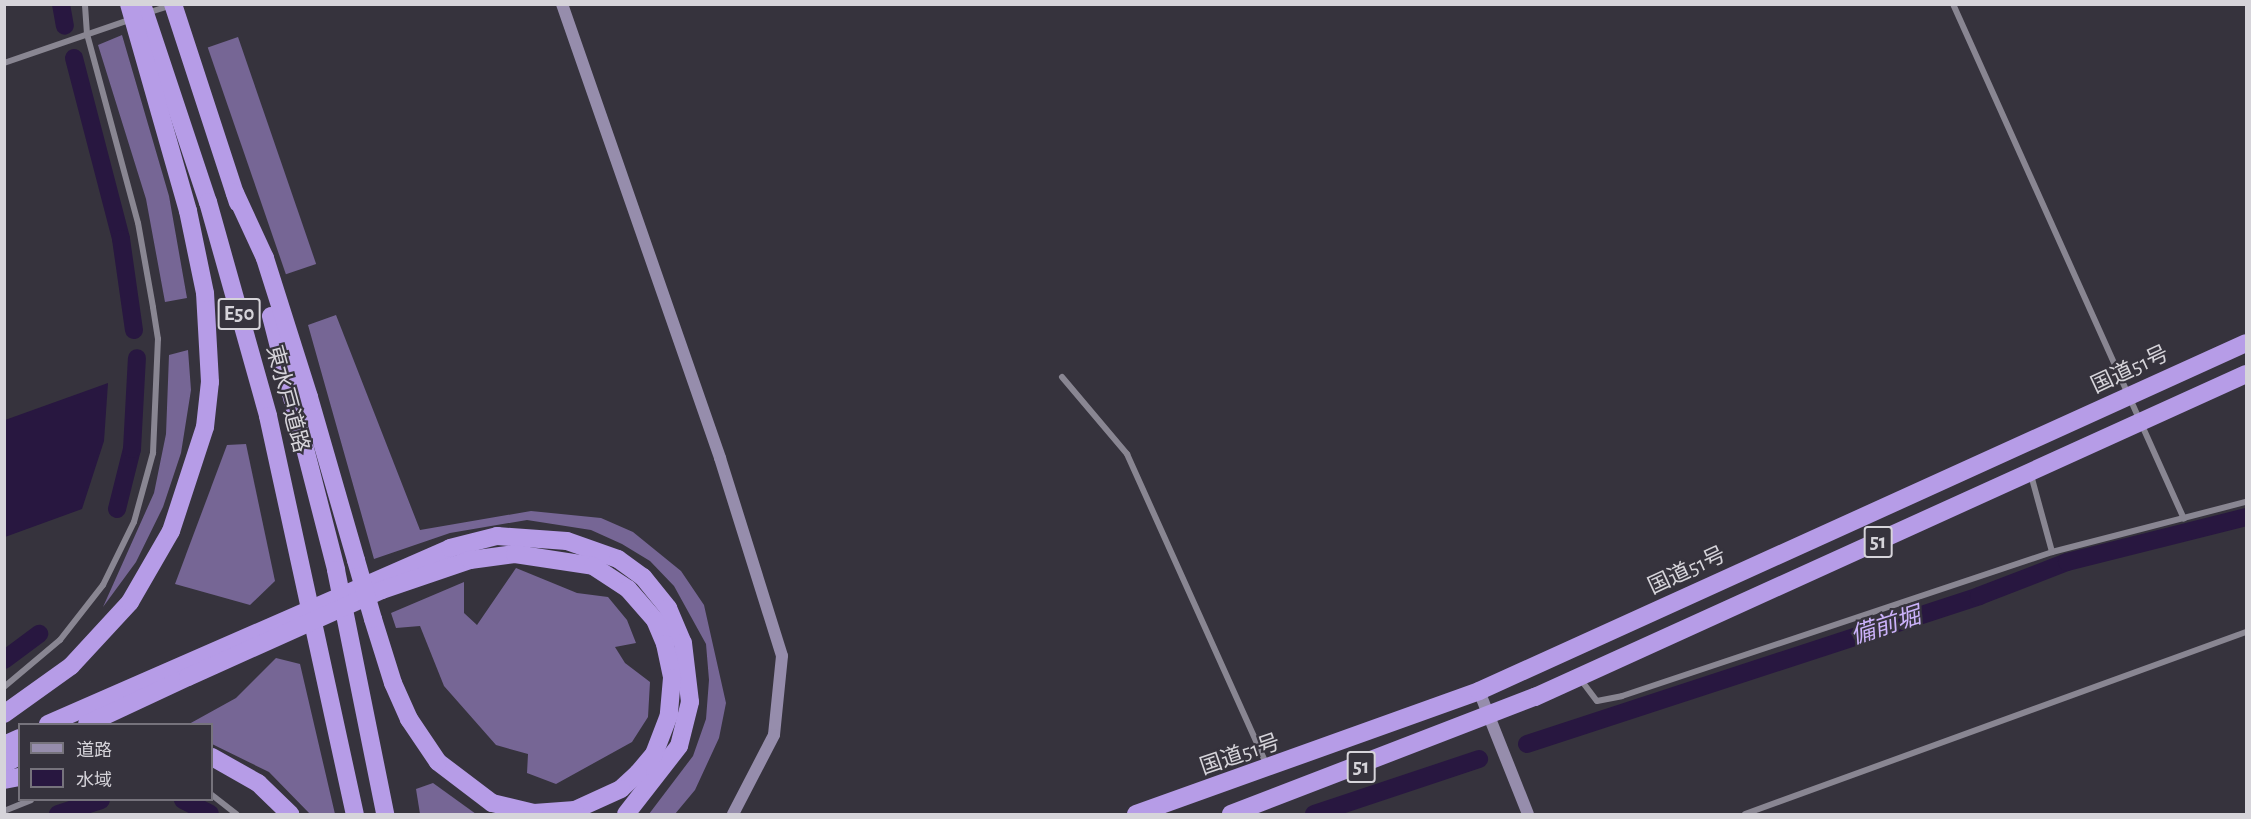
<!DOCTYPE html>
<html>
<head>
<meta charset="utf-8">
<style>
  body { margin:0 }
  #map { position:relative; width:2251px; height:819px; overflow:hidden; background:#36333d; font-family:"Alegreya Sans","Noto Sans JP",sans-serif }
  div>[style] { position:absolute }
  .forest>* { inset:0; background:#766695; transform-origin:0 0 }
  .water>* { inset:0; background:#281740 }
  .canal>* { height:18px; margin:-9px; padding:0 9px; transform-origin:9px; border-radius:9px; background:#281740 }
  .street>* { height:6px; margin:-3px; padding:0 3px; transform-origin:3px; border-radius:3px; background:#898692 }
  .secondary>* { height:12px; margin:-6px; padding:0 6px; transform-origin:6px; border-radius:6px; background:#968dac }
  .highway>* { height:18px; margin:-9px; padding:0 9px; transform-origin:9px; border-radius:9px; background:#b69ce7 }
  span { translate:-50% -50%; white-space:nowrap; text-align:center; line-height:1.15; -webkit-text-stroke:4.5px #36333d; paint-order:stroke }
  .shield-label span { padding:2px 4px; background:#36333d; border:2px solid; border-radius:4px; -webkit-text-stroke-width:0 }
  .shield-label { font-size:21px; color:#d6d4da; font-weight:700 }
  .street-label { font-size:22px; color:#d6d4da }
  .water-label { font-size:24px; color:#cbb2fa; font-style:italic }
  .frame { position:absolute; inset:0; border:6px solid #d6d4da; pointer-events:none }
  .legend { position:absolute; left:18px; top:723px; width:195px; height:78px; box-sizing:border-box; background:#36333d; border:2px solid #76737c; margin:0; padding:8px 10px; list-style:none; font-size:18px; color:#d6d4da }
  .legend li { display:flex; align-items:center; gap:12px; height:30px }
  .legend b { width:30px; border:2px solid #76737c }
</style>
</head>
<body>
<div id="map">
  <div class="forest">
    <div style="clip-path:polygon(122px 35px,169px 196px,187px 298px,165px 302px,146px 199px,98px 45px)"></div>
    <div style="left:238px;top:37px;width:240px;height:32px;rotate:71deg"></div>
    <div style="clip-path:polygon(336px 315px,420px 530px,531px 511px,601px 518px,633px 532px,681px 571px,704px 605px,726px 703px,719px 738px,695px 790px,675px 814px,649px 814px,693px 756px,706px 719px,709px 680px,706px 644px,674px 586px,650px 561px,622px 544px,591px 530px,527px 520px,450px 533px,374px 559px,308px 325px)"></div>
    <div style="clip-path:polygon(188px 350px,191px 390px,181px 453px,163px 507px,136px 562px,103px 607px,154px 493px,166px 434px,169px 355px)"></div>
    <div style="clip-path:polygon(246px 444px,275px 581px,250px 605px,175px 584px,227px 445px)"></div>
    <div style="clip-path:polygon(516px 568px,577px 593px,608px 597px,627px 620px,636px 643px,615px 647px,625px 663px,650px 682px,648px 717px,632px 742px,556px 784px,527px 773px,528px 754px,496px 745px,444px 686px,420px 626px,396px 628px,391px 613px,464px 582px,464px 613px,477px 625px)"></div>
    <div style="clip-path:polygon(276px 658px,300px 664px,335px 814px,310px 814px,269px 772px,212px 744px,212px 724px,189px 724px,236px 698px)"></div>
    <div style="clip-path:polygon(433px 783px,476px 814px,420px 814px,416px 789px)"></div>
  </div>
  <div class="water">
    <div style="clip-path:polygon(108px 383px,104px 441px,82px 509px,5px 537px,5px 420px)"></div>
  </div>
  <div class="canal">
    <div style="left:61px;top:4px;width:22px;rotate:80deg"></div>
    <div style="left:74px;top:58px;width:187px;rotate:75.4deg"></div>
    <div style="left:121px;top:239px;width:92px;rotate:81.9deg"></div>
    <div style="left:117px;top:509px;width:62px;rotate:-76deg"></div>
    <div style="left:132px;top:449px;width:91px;rotate:-86.9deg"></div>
    <div style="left:4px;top:660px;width:44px;rotate:-36.6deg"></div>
    <div style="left:1527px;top:744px;width:476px;rotate:-18.1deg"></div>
    <div style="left:1979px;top:596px;width:94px;rotate:-21.1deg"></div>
    <div style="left:2067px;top:562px;width:185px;rotate:-14.1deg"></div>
    <div style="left:183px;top:800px;width:30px;rotate:27deg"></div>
    <div style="left:58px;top:814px;width:45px;rotate:-18deg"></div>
    <div style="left:1314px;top:814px;width:174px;rotate:-18.4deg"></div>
  </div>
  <div class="street">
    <div style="left:1953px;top:4px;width:564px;rotate:65.84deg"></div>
    <div style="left:147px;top:13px;width:25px;rotate:-18deg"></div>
    <div style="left:4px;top:63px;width:135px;rotate:-19deg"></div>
    <div style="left:1062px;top:377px;width:101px;rotate:49.8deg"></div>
    <div style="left:1127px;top:454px;width:342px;rotate:65.8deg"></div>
    <div style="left:2031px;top:475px;width:80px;rotate:74.7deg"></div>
    <div style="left:1581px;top:680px;width:26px;rotate:53deg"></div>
    <div style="left:1597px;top:701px;width:25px;rotate:-11deg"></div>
    <div style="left:1622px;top:696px;width:453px;rotate:-18.5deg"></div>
    <div style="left:2052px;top:552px;width:200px;rotate:-14.5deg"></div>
    <div style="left:4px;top:687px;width:73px;rotate:-40deg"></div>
    <div style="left:60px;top:640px;width:70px;rotate:-52deg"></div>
    <div style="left:103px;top:585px;width:70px;rotate:-63.8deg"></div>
    <div style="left:134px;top:522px;width:72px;rotate:-74.6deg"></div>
    <div style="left:153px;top:453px;width:114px;rotate:-87.5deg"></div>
    <div style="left:158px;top:339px;width:32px;rotate:-99deg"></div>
    <div style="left:153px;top:307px;width:85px;rotate:-100.1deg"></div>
    <div style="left:138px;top:223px;width:196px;rotate:-105.1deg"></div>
    <div style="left:87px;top:34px;width:30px;rotate:-94deg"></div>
    <div style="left:212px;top:795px;width:31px;rotate:38deg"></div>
    <div style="left:4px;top:811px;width:29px;rotate:-22deg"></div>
    <div style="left:1745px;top:814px;width:533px;rotate:-19.96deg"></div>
  </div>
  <div class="secondary">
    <div style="left:562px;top:4px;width:481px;rotate:70.8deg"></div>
    <div style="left:720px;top:458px;width:207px;rotate:72.6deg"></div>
    <div style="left:782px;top:656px;width:79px;rotate:95.8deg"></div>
    <div style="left:774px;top:735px;width:89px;rotate:117.4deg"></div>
    <div style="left:1479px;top:691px;width:132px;rotate:68.3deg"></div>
  </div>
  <div class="highway">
    <div style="left:142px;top:4px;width:209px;rotate:71.6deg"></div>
    <div style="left:208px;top:202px;width:222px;rotate:74.3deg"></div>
    <div style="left:268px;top:416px;width:407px;rotate:77.7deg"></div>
    <div style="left:173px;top:4px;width:209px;rotate:71.9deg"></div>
    <div style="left:271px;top:316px;width:262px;rotate:75.6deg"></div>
    <div style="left:336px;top:570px;width:249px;rotate:78.6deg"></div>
    <div style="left:4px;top:714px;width:82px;rotate:-35.6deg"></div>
    <div style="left:71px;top:666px;width:87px;rotate:-47.3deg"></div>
    <div style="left:130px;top:602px;width:82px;rotate:-60deg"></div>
    <div style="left:171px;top:531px;width:109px;rotate:-71.9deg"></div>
    <div style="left:205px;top:427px;width:45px;rotate:-83.7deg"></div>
    <div style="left:210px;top:382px;width:89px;rotate:-93.2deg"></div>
    <div style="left:205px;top:293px;width:84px;rotate:-101.7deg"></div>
    <div style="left:188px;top:211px;width:215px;rotate:-105.9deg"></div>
    <div style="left:48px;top:724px;width:439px;rotate:-23.6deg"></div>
    <div style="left:450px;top:548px;width:49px;rotate:-14.3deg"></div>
    <div style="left:497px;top:536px;width:70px;rotate:4.1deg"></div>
    <div style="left:567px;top:541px;width:54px;rotate:19.4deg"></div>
    <div style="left:618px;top:559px;width:31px;rotate:36deg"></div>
    <div style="left:643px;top:577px;width:40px;rotate:51deg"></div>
    <div style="left:668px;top:608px;width:38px;rotate:67deg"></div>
    <div style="left:683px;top:643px;width:59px;rotate:83.2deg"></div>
    <div style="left:690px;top:702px;width:45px;rotate:104deg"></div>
    <div style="left:679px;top:746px;width:86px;rotate:127.9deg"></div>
    <div style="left:87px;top:724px;width:111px;rotate:-25deg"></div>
    <div style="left:188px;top:677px;width:213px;rotate:-24.2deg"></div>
    <div style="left:382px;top:590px;width:93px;rotate:-18.8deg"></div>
    <div style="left:470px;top:560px;width:45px;rotate:-7.6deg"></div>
    <div style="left:515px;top:554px;width:79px;rotate:8.7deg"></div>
    <div style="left:593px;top:566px;width:42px;rotate:33.3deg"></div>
    <div style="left:628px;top:589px;width:41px;rotate:48.9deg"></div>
    <div style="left:655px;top:620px;width:26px;rotate:67deg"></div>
    <div style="left:665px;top:644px;width:35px;rotate:78deg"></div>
    <div style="left:672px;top:678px;width:37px;rotate:95deg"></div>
    <div style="left:669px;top:715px;width:42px;rotate:111deg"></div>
    <div style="left:654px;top:754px;width:25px;rotate:130deg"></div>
    <div style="left:638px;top:773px;width:23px;rotate:137deg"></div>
    <div style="left:621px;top:789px;width:51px;rotate:155.5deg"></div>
    <div style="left:575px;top:810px;width:41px;rotate:175.8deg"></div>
    <div style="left:534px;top:813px;width:43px;rotate:-166.6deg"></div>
    <div style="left:492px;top:803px;width:68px;rotate:-142.8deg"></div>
    <div style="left:438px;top:762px;width:52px;rotate:-124deg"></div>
    <div style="left:409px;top:719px;width:39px;rotate:-114deg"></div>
    <div style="left:393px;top:683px;width:67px;rotate:-107.4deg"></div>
    <div style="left:373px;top:619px;width:61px;rotate:-106.1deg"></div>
    <div style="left:356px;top:560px;width:170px;rotate:-106.1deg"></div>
    <div style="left:309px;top:397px;width:146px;rotate:-107.6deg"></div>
    <div style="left:265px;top:258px;width:72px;rotate:-114.8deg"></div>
    <div style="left:4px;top:745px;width:17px;rotate:-24deg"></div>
    <div style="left:212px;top:757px;width:53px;rotate:29.5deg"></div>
    <div style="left:258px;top:783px;width:45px;rotate:44.1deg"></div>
    <div style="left:4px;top:764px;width:18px;rotate:-27deg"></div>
    <div style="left:4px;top:780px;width:16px;rotate:-11deg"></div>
    <div style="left:1136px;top:814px;width:364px;rotate:-19.7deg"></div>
    <div style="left:1479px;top:691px;width:842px;rotate:-24.4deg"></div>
    <div style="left:1231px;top:814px;width:326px;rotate:-21.1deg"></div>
    <div style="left:1535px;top:697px;width:781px;rotate:-24.43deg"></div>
  </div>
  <div class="shield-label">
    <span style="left:239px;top:314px">E50</span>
    <span style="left:1878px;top:542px">51</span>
    <span style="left:1361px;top:767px">51</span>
  </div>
  <div class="street-label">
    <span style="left:2130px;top:370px;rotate:-25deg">国道51号</span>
    <span style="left:287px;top:399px;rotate:75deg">東水戸道路</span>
    <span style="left:1687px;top:571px;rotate:-25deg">国道51号</span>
    <span style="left:1240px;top:755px;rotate:-19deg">国道51号</span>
  </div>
  <div class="water-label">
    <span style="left:1886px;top:627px;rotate:-18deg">備前堀</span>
  </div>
  <div class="frame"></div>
  <ul class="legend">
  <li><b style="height:8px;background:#968dac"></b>道路</li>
  <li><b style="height:16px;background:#281740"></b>水域</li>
  </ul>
</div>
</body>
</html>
